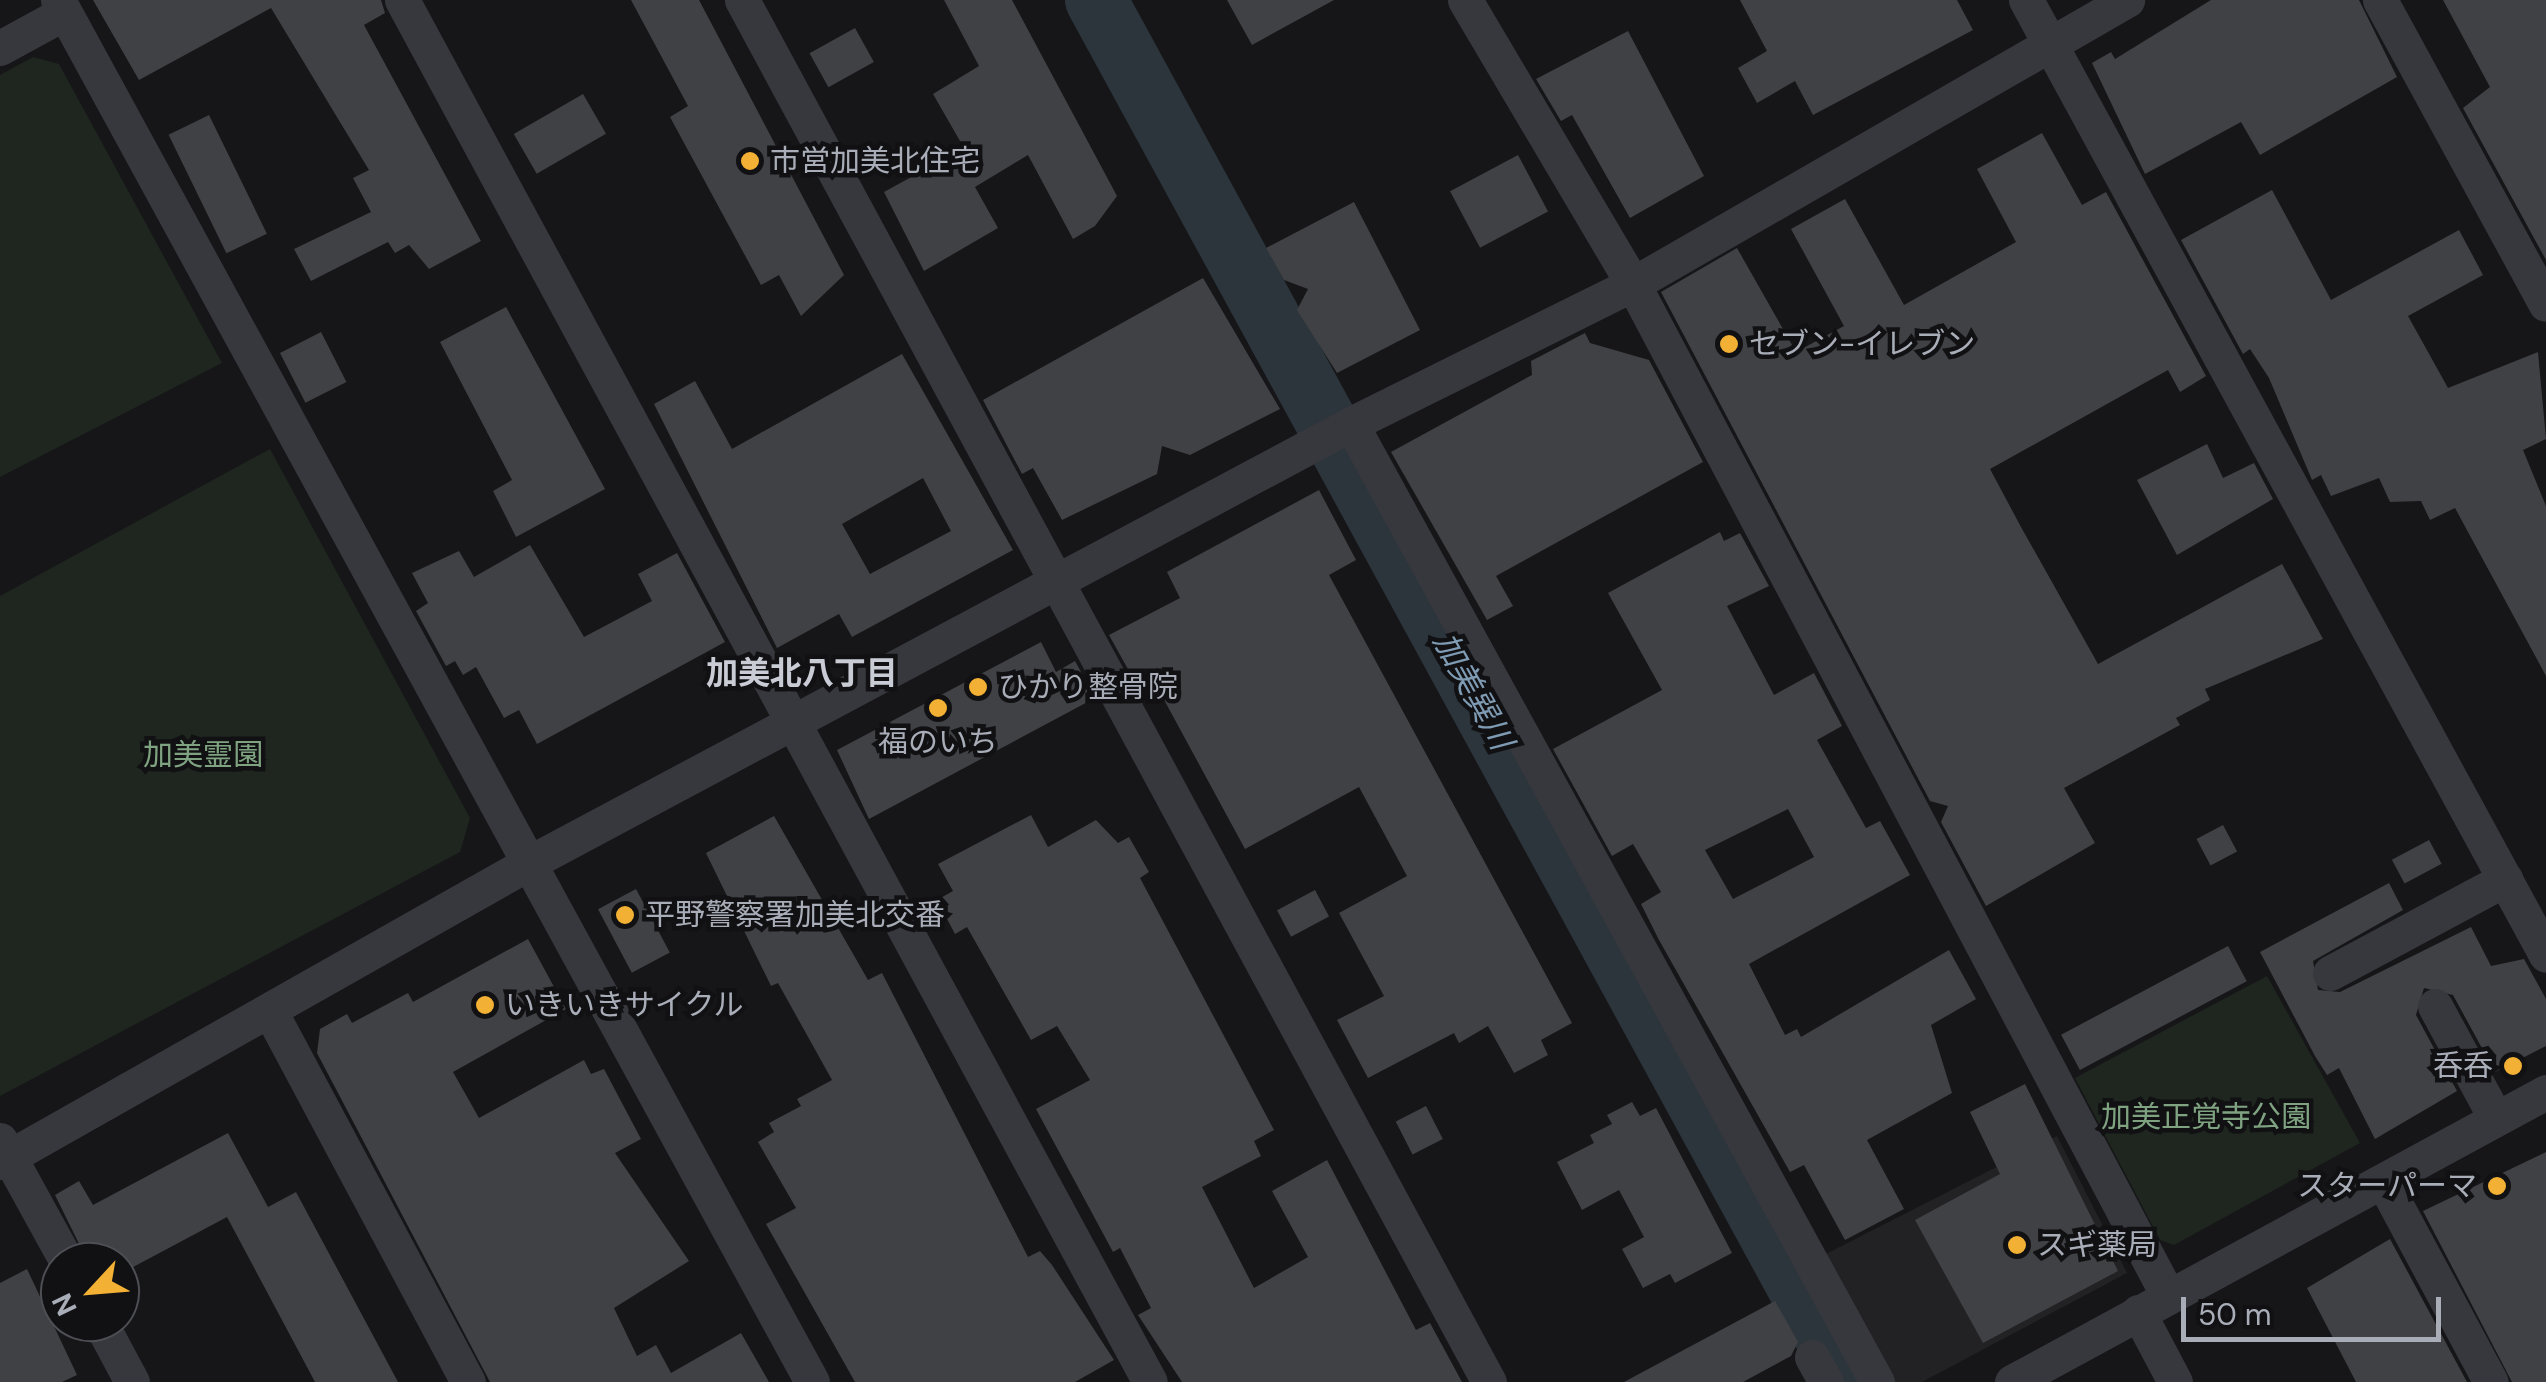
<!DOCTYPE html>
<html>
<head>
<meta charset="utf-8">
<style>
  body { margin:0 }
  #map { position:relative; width:2546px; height:1382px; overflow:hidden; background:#161618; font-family:"DM Sans","Noto Sans JP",sans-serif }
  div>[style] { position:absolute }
  .built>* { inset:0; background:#222225 }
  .green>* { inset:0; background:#1e261f }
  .river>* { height:62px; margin:-31px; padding:0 31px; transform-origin:31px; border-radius:31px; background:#2c353c }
  .building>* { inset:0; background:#404145; transform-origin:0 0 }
  .minor>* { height:35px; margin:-17.5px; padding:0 17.5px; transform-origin:17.5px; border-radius:17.5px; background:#37383d }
  .dots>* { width:28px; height:28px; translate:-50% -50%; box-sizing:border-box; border:5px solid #111113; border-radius:50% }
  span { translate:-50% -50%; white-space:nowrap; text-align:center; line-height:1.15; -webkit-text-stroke:9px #111113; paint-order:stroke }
  .poi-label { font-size:30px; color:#a8adb8 }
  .left { translate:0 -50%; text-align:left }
  .right { translate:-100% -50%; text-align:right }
  .park-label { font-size:30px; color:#7fa381 }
  .neighbourhood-label { font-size:32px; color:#c9ccd4; font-weight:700 }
  .water-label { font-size:32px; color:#7f9bb3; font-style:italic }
  .north { position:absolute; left:40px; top:1242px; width:100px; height:100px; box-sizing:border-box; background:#111113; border:2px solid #4d4f55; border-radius:50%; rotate:244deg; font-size:28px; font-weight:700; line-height:40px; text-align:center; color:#a8adb8 }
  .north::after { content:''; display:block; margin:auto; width:35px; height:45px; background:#f2b134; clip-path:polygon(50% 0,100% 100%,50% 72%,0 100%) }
  .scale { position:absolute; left:2181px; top:1297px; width:260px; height:45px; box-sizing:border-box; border:5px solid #a8adb8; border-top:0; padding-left:12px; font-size:30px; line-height:35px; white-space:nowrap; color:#a8adb8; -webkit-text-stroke:8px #111113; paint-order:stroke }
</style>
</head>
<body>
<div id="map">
  <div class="built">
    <div style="clip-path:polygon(2057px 1136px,2127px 1273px,1922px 1382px,1892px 1382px,1824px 1255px)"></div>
  </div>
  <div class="green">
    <div style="clip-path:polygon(33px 57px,59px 64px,222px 363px,0 477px,0 75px)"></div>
    <div style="clip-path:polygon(270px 449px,470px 818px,460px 852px,0 1096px,0 596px)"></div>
    <div style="clip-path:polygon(2267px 976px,2360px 1143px,2174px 1245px,2160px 1240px,2075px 1078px)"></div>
  </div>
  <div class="river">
    <div style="left:1096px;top:0;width:1574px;rotate:61.38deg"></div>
  </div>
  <div class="building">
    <div style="clip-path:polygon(93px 0,381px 0,385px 13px,364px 25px,481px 241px,429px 269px,409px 245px,395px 253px,388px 242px,311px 281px,294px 249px,371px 212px,353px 178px,369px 170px,271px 8px,139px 80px)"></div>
    <div style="clip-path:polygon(631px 0,699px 0,844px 275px,801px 316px,779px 275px,761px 285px,670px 117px,688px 106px)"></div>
    <div style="clip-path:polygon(944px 0,1012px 0,1117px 196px,1095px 226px,1073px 239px,1028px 155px,975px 187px,998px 228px,924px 271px,884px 192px,964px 148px,933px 94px,979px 66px)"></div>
    <div style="clip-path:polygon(1227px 0,1334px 0,1252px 45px)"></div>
    <div style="clip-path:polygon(1740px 0,1957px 0,1973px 30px,1813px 115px,1795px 81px,1757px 103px,1738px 68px,1767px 51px)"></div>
    <div style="clip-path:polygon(2211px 0,2359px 0,2397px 77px,2260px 155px,2241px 122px,2145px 174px,2092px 63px,2111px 52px,2115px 59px)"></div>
    <div style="clip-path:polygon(2443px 0,2546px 0,2546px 260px,2463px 108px,2490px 87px)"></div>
    <div style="left:855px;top:28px;width:39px;height:52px;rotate:61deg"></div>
    <div style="clip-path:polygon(1628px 31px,1704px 176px,1630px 218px,1572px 115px,1561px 121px,1536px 79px)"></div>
    <div style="left:583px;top:94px;width:46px;height:80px;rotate:60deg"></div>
    <div style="left:209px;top:115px;width:132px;height:45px;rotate:64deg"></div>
    <div style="clip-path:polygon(2042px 133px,2082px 205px,2106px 192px,2206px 376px,2180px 392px,2168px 370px,1990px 469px,2021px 527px,2098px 664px,2282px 564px,2323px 639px,2205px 689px,2210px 700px,2176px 718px,2180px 725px,2064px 788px,2095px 843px,1986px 906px,1941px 822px,1948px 806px,1930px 801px,1661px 292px,1737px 248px,1796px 352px,1844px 326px,1791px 229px,1845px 199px,1904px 305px,2016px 242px,1977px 169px)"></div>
    <div style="left:1518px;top:155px;width:64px;height:77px;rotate:62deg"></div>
    <div style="clip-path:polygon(2272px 190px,2331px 300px,2459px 230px,2483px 275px,2408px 316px,2448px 388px,2538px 352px,2546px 439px,2523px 450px,2546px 506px,2546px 676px,2455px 508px,2430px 520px,2421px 501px,2390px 502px,2379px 478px,2331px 496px,2321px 475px,2312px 480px,2269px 378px,2250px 349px,2243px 354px,2181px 240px)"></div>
    <div style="clip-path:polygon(1354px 202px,1420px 330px,1337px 373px,1297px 310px,1308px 289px,1284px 280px,1266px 248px)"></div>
    <div style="clip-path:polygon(1203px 278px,1280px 409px,1190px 455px,1162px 446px,1157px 474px,1062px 520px,1033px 468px,1022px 474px,983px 400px)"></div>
    <div style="clip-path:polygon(506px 307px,605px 489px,516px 537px,493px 491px,512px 480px,440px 342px)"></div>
    <div style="left:321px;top:332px;width:56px;height:46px;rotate:63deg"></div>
    <div style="clip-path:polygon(1585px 333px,1590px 343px,1649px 360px,1703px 462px,1496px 576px,1513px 606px,1487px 620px,1391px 452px,1532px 375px,1531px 361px)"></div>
    <div style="clip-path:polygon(evenodd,902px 354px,1013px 550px,852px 637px,839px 614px,777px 648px,654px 404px,695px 381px,732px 449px,902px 354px,923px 478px,951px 531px,870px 574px,842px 524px,923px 478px)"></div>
    <div style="clip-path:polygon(2207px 444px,2223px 478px,2254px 463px,2273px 499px,2177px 555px,2137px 480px)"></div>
    <div style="clip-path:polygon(1319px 490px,1356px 560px,1329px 575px,1572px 1023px,1541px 1040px,1548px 1055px,1514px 1073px,1488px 1026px,1459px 1043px,1454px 1033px,1368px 1078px,1337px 1020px,1384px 996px,1339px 913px,1407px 876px,1359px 787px,1245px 849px,1149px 672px,1134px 680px,1109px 635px,1180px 598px,1167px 572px)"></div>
    <div style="clip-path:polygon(evenodd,1720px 532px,1724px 541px,1740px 533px,1769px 586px,1727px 606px,1774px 695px,1814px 673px,1842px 726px,1817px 740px,1866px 828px,1880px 821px,1910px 875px,1749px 964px,1785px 1035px,1797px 1029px,1801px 1037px,1949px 950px,1976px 999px,1931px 1025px,1952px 1093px,1867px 1140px,1904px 1209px,1845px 1240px,1804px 1165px,1790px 1172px,1659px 940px,1641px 904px,1661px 892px,1633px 844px,1612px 856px,1553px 749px,1662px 690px,1608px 593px,1720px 532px,1788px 809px,1814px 857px,1733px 899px,1705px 850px,1788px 809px)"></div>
    <div style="clip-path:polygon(530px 545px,584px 637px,652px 601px,638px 574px,677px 553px,725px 642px,537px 744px,519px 710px,504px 718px,476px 667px,463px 675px,455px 661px,446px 666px,416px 611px,428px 603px,412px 573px,459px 551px,474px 577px)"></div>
    <div style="clip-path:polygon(1041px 642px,1056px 672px,1075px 661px,1095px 698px,869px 819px,837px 750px)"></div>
    <div style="clip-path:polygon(1031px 815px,1048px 847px,1096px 820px,1118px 843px,1129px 837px,1149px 872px,1140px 878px,1274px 1130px,1254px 1141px,1261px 1156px,1202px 1187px,1254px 1288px,1308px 1257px,1272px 1191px,1327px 1160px,1416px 1330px,1430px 1323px,1462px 1382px,1182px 1382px,1138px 1315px,1151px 1308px,1120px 1248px,1113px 1252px,1036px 1109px,1090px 1080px,1057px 1026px,1031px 1040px,967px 927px,955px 934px,937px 900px,953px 891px,938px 864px)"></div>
    <div style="clip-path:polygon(774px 816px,868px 980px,882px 973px,1028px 1257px,1040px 1251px,1052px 1265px,1114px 1360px,1075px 1382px,855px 1382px,766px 1224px,796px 1208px,758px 1142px,774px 1132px,769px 1123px,801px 1106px,797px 1099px,832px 1080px,778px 983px,771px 986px,706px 853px)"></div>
    <div style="left:2223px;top:825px;width:30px;height:30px;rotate:62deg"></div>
    <div style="left:2429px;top:840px;width:27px;height:42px;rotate:62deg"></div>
    <div style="clip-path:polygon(2389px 883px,2403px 910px,2313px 961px,2318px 990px,2340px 992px,2471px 927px,2491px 966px,2524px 959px,2546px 999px,2546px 1046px,2495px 1072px,2453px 995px,2424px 988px,2416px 1015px,2457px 1091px,2375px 1139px,2339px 1068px,2327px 1075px,2315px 1056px,2260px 952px)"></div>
    <div style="left:636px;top:889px;width:72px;height:43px;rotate:62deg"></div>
    <div style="left:1315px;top:890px;width:30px;height:43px;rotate:62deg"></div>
    <div style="clip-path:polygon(528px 939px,566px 1009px,453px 1072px,479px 1118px,584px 1060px,591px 1074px,604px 1069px,641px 1139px,615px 1153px,689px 1261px,614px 1308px,637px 1356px,656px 1345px,671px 1373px,741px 1333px,769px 1382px,490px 1382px,317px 1053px,320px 1029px,347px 1014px,352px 1023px,408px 993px,413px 1002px)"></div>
    <div style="left:2228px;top:946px;width:40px;height:189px;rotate:62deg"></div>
    <div style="clip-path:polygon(2025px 1084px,2118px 1271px,1983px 1343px,1915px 1220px,2000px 1174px,1970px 1112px)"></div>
    <div style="clip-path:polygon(1632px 1102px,1640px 1116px,1656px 1108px,1732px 1253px,1675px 1283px,1670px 1274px,1643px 1288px,1622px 1249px,1644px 1237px,1619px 1190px,1582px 1210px,1557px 1162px,1594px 1143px,1590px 1135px,1612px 1124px,1607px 1115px)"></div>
    <div style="left:1426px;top:1106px;width:37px;height:34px;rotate:63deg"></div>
    <div style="clip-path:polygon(228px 1133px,268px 1207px,296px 1192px,398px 1382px,315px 1382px,227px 1217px,120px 1274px,120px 1262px,88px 1262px,55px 1195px,79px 1181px,93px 1205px)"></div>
    <div style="clip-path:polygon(2546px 1152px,2546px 1382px,2512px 1382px,2423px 1211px)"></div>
    <div style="clip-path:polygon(2390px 1239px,2467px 1382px,2356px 1382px,2307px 1288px)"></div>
    <div style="clip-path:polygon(27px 1269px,77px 1375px,62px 1382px,0 1382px,0 1283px)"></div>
    <div style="clip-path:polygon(1775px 1301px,1798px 1342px,1791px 1356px,1743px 1382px,1624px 1382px)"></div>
  </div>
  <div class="minor">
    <div style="left:58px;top:0;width:1574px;rotate:61.38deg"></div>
    <div style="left:402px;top:0;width:1571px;rotate:61.58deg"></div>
    <div style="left:742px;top:0;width:1571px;rotate:61.61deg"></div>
    <div style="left:1465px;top:0;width:330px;rotate:59.4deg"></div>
    <div style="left:1633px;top:284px;width:1142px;rotate:62.13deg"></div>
    <div style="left:2026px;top:0;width:1087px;rotate:61.43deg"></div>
    <div style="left:2380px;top:0;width:346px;rotate:61.4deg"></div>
    <div style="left:0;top:48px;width:73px;rotate:-28.7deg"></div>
    <div style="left:1351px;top:424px;width:1093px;rotate:61.23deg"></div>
    <div style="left:2330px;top:973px;width:199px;rotate:-28.2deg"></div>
    <div style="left:2435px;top:1006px;width:128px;rotate:61.6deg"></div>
    <div style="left:271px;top:1013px;width:418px;rotate:61.9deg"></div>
    <div style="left:0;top:1140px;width:139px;rotate:61.2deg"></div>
    <div style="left:0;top:1162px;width:605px;rotate:-29.49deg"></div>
    <div style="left:527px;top:864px;width:934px;rotate:-28.1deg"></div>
    <div style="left:1351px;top:424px;width:315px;rotate:-26.4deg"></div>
    <div style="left:1633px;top:284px;width:570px;rotate:-29.89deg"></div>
    <div style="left:2383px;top:1181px;width:228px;rotate:61.8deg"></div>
    <div style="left:2138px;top:1312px;width:79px;rotate:62.1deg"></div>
    <div style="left:100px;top:1322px;width:68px;rotate:61.9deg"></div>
    <div style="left:1812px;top:1357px;width:29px;rotate:61deg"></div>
    <div style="left:2012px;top:1382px;width:608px;rotate:-28.51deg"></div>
  </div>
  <div class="dots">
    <div style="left:750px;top:161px;background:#f2b134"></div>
    <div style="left:1729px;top:344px;background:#f2b134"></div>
    <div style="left:978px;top:687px;background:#f2b134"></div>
    <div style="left:938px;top:708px;background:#f2b134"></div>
    <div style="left:625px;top:915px;background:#f2b134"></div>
    <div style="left:485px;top:1005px;background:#f2b134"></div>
    <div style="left:2513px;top:1066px;background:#f2b134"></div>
    <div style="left:2497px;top:1186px;background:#f2b134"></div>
    <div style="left:2017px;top:1245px;background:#f2b134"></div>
  </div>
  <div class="poi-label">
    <span class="left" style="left:770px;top:161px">市営加美北住宅</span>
    <span class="left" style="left:1749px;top:344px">セブン-イレブン</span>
    <span class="left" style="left:998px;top:687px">ひかり整骨院</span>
    <span style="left:938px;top:742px">福のいち</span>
    <span class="left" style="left:645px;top:915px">平野警察署加美北交番</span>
    <span class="left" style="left:505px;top:1005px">いきいきサイクル</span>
    <span class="right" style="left:2493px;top:1066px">呑呑</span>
    <span class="right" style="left:2477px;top:1186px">スターパーマ</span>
    <span class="left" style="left:2037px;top:1245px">スギ薬局</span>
  </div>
  <div class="park-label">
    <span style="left:203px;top:755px">加美霊園</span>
    <span style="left:2206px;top:1117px">加美正覚寺公園</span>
  </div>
  <div class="neighbourhood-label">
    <span style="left:802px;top:673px">加美北八丁目</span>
  </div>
  <div class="water-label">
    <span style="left:1473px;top:691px;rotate:61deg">加美巽川</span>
  </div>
  <div class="north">N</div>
  <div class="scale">50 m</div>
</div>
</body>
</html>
